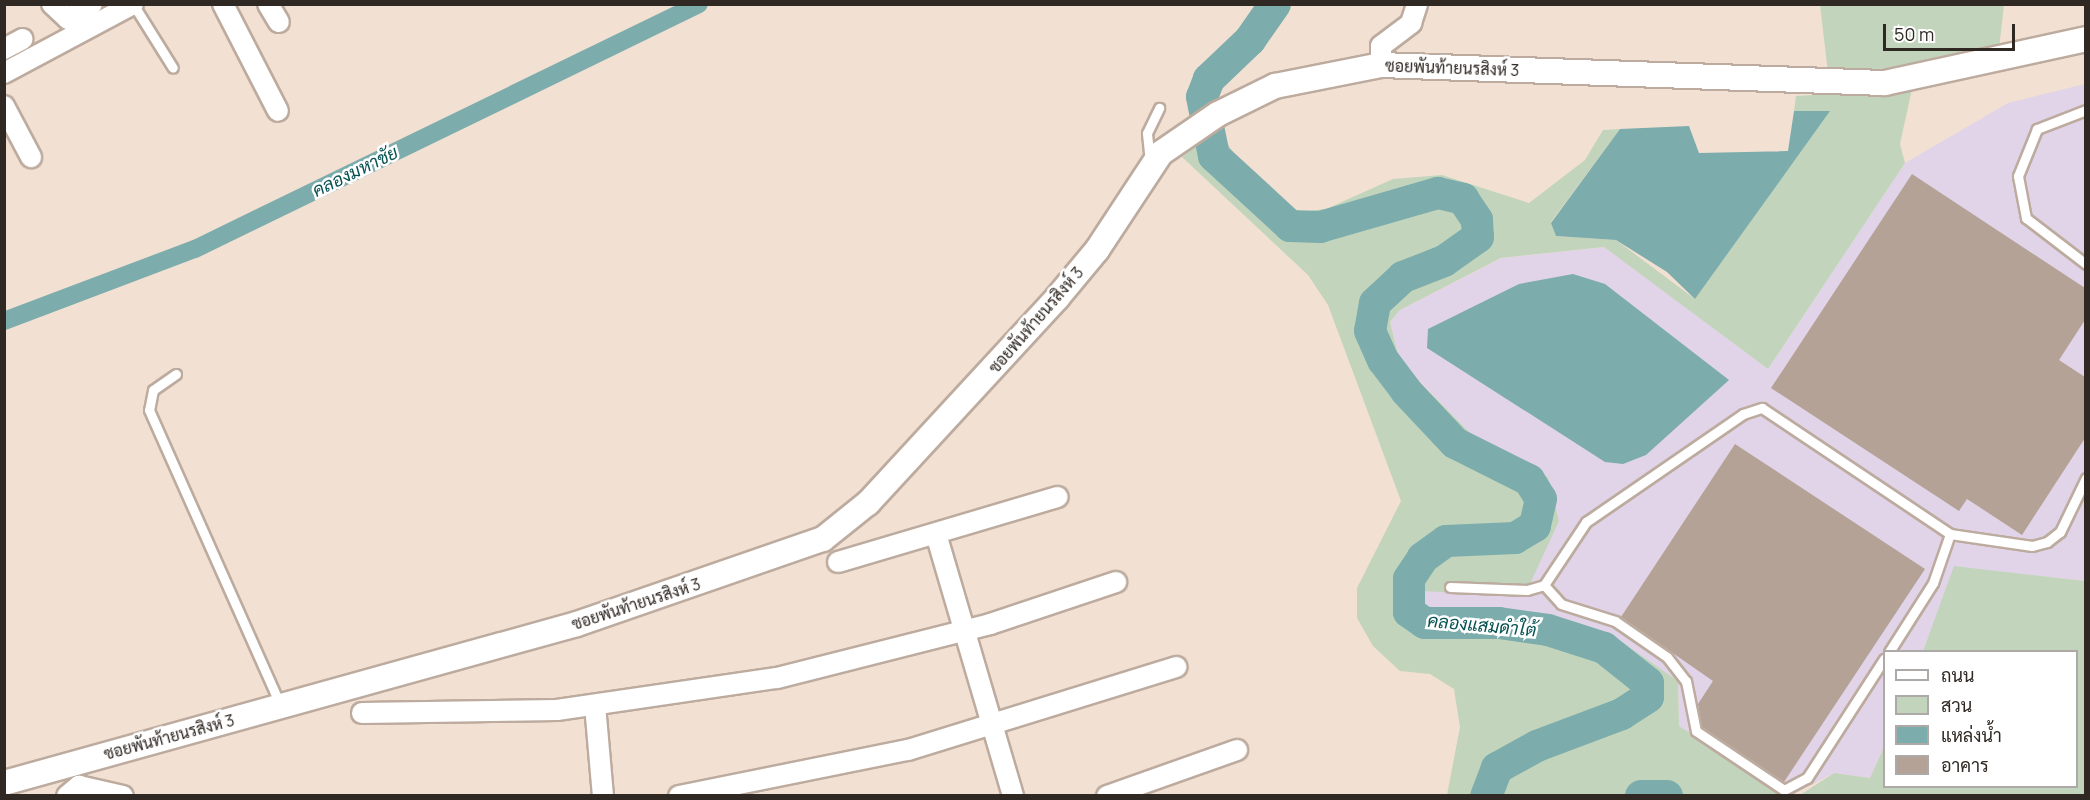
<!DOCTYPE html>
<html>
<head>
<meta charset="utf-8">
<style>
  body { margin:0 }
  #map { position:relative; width:2090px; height:800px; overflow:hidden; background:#f2e0d2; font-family:Manrope,Sarabun,sans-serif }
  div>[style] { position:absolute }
  .industrial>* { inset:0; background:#e1d4e8 }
  .green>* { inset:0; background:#c2d5bc }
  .water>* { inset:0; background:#7cacac }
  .canal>* { height:18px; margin:-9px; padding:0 9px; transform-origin:9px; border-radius:9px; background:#7cacac }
  .river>* { height:32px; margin:-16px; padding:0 16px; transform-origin:16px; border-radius:16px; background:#7cacac }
  .building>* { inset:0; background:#b3a295 }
  .roads { filter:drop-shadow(2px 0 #bcab9e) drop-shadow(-2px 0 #bcab9e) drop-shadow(0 2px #bcab9e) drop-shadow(0 -2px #bcab9e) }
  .service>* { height:9px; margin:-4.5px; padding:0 4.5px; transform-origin:4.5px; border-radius:4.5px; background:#fff }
  .minor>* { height:20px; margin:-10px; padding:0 10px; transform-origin:10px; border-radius:10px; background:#fff }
  .tertiary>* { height:24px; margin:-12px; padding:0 12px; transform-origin:12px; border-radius:12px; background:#fff }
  span { translate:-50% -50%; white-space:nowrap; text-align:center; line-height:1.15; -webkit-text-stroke:5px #fff; paint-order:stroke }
  .street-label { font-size:16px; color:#2f2823 }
  .water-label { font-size:18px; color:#075252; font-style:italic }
  .frame { position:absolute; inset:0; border:6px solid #2f2823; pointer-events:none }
  .legend { position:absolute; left:1883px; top:650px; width:195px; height:138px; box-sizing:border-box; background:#fff; border:2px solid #aca9a7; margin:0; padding:8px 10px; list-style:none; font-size:18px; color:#2f2823 }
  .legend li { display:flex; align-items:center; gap:12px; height:30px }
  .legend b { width:30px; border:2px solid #aca9a7 }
  .scale { position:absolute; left:1883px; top:24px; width:132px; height:27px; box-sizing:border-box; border:3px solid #2f2823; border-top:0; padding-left:8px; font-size:18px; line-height:21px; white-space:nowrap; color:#2f2823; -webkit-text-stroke:4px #fff; paint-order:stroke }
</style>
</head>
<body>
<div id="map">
  <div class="industrial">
    <div style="clip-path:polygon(2085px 84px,2086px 581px,1954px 567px,1923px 651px,1884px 652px,1884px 747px,1870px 778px,1834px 773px,1792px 795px,1679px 726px,1678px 681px,1527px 614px,1527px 630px,1423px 633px,1422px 591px,1542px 551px,1559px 521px,1548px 477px,1485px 448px,1400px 361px,1390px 322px,1400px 310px,1502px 258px,1605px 247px,1768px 369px,1905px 163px,2008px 103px)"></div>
  </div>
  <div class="green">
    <div style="clip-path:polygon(1820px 5px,2004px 5px,1999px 49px,1945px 64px,1828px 73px)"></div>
    <div style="clip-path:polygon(1912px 89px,1900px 144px,1905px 163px,1768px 369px,1604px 247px,1501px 258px,1400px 310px,1390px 322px,1400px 362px,1485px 448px,1548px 477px,1559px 521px,1524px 597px,1423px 591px,1423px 633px,1527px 630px,1527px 613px,1622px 642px,1678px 681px,1679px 726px,1792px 795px,1447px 795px,1460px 727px,1454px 689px,1430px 674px,1400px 671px,1373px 646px,1357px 618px,1357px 588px,1401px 501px,1328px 305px,1308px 275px,1182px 157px,1219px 129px,1246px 175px,1289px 213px,1326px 209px,1393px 179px,1442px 175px,1529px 203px,1585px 160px,1603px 130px,1620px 129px,1551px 222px,1556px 236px,1616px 240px,1695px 299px,1829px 111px,1794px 111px,1796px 96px)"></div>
    <div style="clip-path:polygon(1954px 566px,2085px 581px,2085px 795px,1800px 795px,1834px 773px,1870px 778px,1884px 747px,1884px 786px,2076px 786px,2076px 652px,1923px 651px)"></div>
  </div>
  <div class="water">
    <div style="clip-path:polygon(1794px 111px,1830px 111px,1695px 299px,1667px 272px,1616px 240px,1556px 236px,1551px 223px,1620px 129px,1689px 126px,1699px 153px,1788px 151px)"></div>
    <div style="clip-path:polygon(1573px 274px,1605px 284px,1729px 380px,1646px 455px,1623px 464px,1605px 462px,1427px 348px,1428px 329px,1519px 284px)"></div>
  </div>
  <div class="canal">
    <div style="left:4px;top:321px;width:204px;rotate:-20.7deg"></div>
    <div style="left:195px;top:249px;width:560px;rotate:-25.92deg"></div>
  </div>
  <div class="river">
    <div style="left:1275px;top:4px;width:44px;rotate:124.8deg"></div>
    <div style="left:1250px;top:40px;width:57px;rotate:136.4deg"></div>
    <div style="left:1209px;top:79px;width:19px;rotate:111deg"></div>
    <div style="left:1202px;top:97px;width:60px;rotate:78.5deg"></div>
    <div style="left:1214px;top:156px;width:103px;rotate:42.6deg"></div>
    <div style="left:1290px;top:226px;width:30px;rotate:2deg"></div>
    <div style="left:1320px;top:227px;width:123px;rotate:-16.1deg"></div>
    <div style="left:1438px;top:193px;width:26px;rotate:13deg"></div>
    <div style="left:1463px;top:199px;width:25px;rotate:56deg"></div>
    <div style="left:1477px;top:220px;width:17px;rotate:87deg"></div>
    <div style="left:1478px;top:237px;width:42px;rotate:144.8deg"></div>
    <div style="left:1444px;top:261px;width:44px;rotate:158.7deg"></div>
    <div style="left:1403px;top:277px;width:38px;rotate:137deg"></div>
    <div style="left:1375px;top:303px;width:28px;rotate:100deg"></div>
    <div style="left:1370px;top:331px;width:32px;rotate:66deg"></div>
    <div style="left:1383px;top:360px;width:39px;rotate:53deg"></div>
    <div style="left:1406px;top:391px;width:71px;rotate:46.7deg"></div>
    <div style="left:1455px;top:443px;width:83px;rotate:26.6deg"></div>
    <div style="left:1529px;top:480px;width:22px;rotate:58deg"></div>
    <div style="left:1541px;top:499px;width:28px;rotate:103deg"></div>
    <div style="left:1535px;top:526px;width:23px;rotate:149deg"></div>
    <div style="left:1515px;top:538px;width:69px;rotate:177.5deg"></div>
    <div style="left:1446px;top:541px;width:29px;rotate:144deg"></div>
    <div style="left:1423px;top:558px;width:25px;rotate:124deg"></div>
    <div style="left:1409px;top:579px;width:33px;rotate:90deg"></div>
    <div style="left:1409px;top:612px;width:19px;rotate:35deg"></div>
    <div style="left:1425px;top:623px;width:74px"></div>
    <div style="left:1499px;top:623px;width:49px;rotate:8.1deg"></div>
    <div style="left:1548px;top:630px;width:59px;rotate:17.8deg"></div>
    <div style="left:1604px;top:648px;width:56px;rotate:38.5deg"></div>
    <div style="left:1648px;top:683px;width:14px;rotate:90deg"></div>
    <div style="left:1648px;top:697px;width:31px;rotate:147deg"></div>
    <div style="left:1622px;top:714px;width:91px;rotate:159.4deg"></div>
    <div style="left:1537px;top:746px;width:46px;rotate:151.2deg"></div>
    <div style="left:1497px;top:768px;width:30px;rotate:111deg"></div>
    <div style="left:1641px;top:796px;width:26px"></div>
  </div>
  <div class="building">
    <div style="clip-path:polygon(1912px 174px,2085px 288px,2085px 320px,2059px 360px,2085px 377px,2085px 438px,2022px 535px,1967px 499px,1959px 511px,1771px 388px)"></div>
    <div style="clip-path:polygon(1735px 444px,1925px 569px,1784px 782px,1702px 727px,1698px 704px,1713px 681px,1621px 617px)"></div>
  </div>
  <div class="roads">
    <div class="service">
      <div style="left:133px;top:4px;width:75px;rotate:58deg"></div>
      <div style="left:2086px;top:110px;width:53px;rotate:158.8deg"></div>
      <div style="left:2037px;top:129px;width:51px;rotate:112deg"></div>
      <div style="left:2018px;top:176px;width:43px;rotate:79.2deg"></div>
      <div style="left:2026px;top:218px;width:76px;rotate:37.5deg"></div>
      <div style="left:1150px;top:162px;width:29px;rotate:-96deg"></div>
      <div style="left:1147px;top:133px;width:28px;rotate:-64deg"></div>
      <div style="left:176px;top:374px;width:28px;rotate:145deg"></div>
      <div style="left:153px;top:390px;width:20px;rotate:101deg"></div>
      <div style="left:149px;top:410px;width:324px;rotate:66deg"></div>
      <div style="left:1544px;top:585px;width:25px;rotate:48deg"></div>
      <div style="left:1561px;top:604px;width:57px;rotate:17.5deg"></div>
      <div style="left:1615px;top:621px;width:63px;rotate:34.7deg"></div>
      <div style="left:1667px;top:657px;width:31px;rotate:52deg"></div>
      <div style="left:1686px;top:681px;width:51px;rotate:78.7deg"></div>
      <div style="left:1696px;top:731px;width:106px;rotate:33.8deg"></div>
      <div style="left:1784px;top:790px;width:26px;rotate:-28deg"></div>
      <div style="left:1807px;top:778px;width:142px;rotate:-57.1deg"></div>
      <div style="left:1450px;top:587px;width:77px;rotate:2.2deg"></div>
      <div style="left:1527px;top:590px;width:18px;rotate:-16deg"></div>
      <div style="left:1544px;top:585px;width:76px;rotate:-56.3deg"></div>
      <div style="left:1586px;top:522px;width:191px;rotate:-34.5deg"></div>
      <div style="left:1743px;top:414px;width:20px;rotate:-18deg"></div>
      <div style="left:1762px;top:408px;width:226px;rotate:33.8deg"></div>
      <div style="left:1950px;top:534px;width:83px;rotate:8.3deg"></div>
      <div style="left:2032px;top:546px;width:16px;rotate:-15deg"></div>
      <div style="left:2047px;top:542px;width:16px;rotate:-38deg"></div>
      <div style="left:2060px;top:532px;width:60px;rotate:-64.3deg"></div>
      <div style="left:1889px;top:652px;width:82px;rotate:-57.5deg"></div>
      <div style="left:1933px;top:583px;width:52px;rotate:-70.9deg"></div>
    </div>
    <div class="minor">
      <div style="left:52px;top:4px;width:22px;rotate:43deg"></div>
      <div style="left:68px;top:19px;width:28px;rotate:-32deg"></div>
      <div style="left:223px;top:4px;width:120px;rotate:62.8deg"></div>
      <div style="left:268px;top:4px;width:21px;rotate:59deg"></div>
      <div style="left:4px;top:49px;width:21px;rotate:-28deg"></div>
      <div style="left:1381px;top:65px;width:19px;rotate:-90deg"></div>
      <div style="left:1381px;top:46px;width:38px;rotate:-37deg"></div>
      <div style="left:1411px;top:23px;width:20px;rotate:-72deg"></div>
      <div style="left:4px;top:73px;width:146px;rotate:-28.1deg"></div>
      <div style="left:4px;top:106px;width:58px;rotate:62.1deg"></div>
      <div style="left:936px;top:534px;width:273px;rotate:73.6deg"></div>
      <div style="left:838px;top:562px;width:229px;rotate:-16.5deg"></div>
      <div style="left:595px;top:705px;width:91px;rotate:85deg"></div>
      <div style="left:362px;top:713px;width:195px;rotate:-0.9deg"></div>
      <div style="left:557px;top:710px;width:222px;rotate:-8.3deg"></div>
      <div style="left:777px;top:678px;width:220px;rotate:-14.2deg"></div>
      <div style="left:990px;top:624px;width:133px;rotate:-18.4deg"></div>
      <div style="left:67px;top:796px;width:16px;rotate:-40deg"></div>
      <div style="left:79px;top:786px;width:45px;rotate:12.8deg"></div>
      <div style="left:679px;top:796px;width:234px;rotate:-11.4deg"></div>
      <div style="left:908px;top:750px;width:281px;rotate:-17.2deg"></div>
      <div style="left:1107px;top:796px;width:138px;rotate:-19.5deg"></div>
    </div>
    <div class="tertiary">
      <div style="left:4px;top:783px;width:595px;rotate:-15.51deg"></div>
      <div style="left:577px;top:624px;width:260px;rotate:-19.1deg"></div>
      <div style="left:823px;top:539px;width:58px;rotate:-38.7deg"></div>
      <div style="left:868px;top:503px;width:279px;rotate:-47.3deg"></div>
      <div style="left:1057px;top:298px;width:62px;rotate:-50.2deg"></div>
      <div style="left:1097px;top:250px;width:116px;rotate:-56.6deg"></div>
      <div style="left:1161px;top:153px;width:69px;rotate:-34.4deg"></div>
      <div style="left:1218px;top:114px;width:64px;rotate:-26.2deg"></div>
      <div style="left:1275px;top:86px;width:108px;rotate:-11.2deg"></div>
      <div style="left:1381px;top:65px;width:504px;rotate:2.05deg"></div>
      <div style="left:1885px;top:83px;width:206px;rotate:-12.3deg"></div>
    </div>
  </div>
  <div class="street-label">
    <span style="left:1452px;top:68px;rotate:2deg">ซอยพันท้ายนรสิงห์ 3</span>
    <span style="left:1036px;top:320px;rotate:-49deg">ซอยพันท้ายนรสิงห์ 3</span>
    <span style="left:636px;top:604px;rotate:-18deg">ซอยพันท้ายนรสิงห์ 3</span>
    <span style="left:169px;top:737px;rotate:-15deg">ซอยพันท้ายนรสิงห์ 3</span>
  </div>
  <div class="water-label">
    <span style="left:355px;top:171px;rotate:-26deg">คลองมหาชัย</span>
    <span style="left:1482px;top:625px;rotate:5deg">คลองแสมดำใต้</span>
  </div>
  <div class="frame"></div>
  <ul class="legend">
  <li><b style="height:8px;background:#fff"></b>ถนน</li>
  <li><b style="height:16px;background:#c2d5bc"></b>สวน</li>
  <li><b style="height:16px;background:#7cacac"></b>แหล่งน้ำ</li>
  <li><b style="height:16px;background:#b3a295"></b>อาคาร</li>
  </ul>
  <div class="scale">50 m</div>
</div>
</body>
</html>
